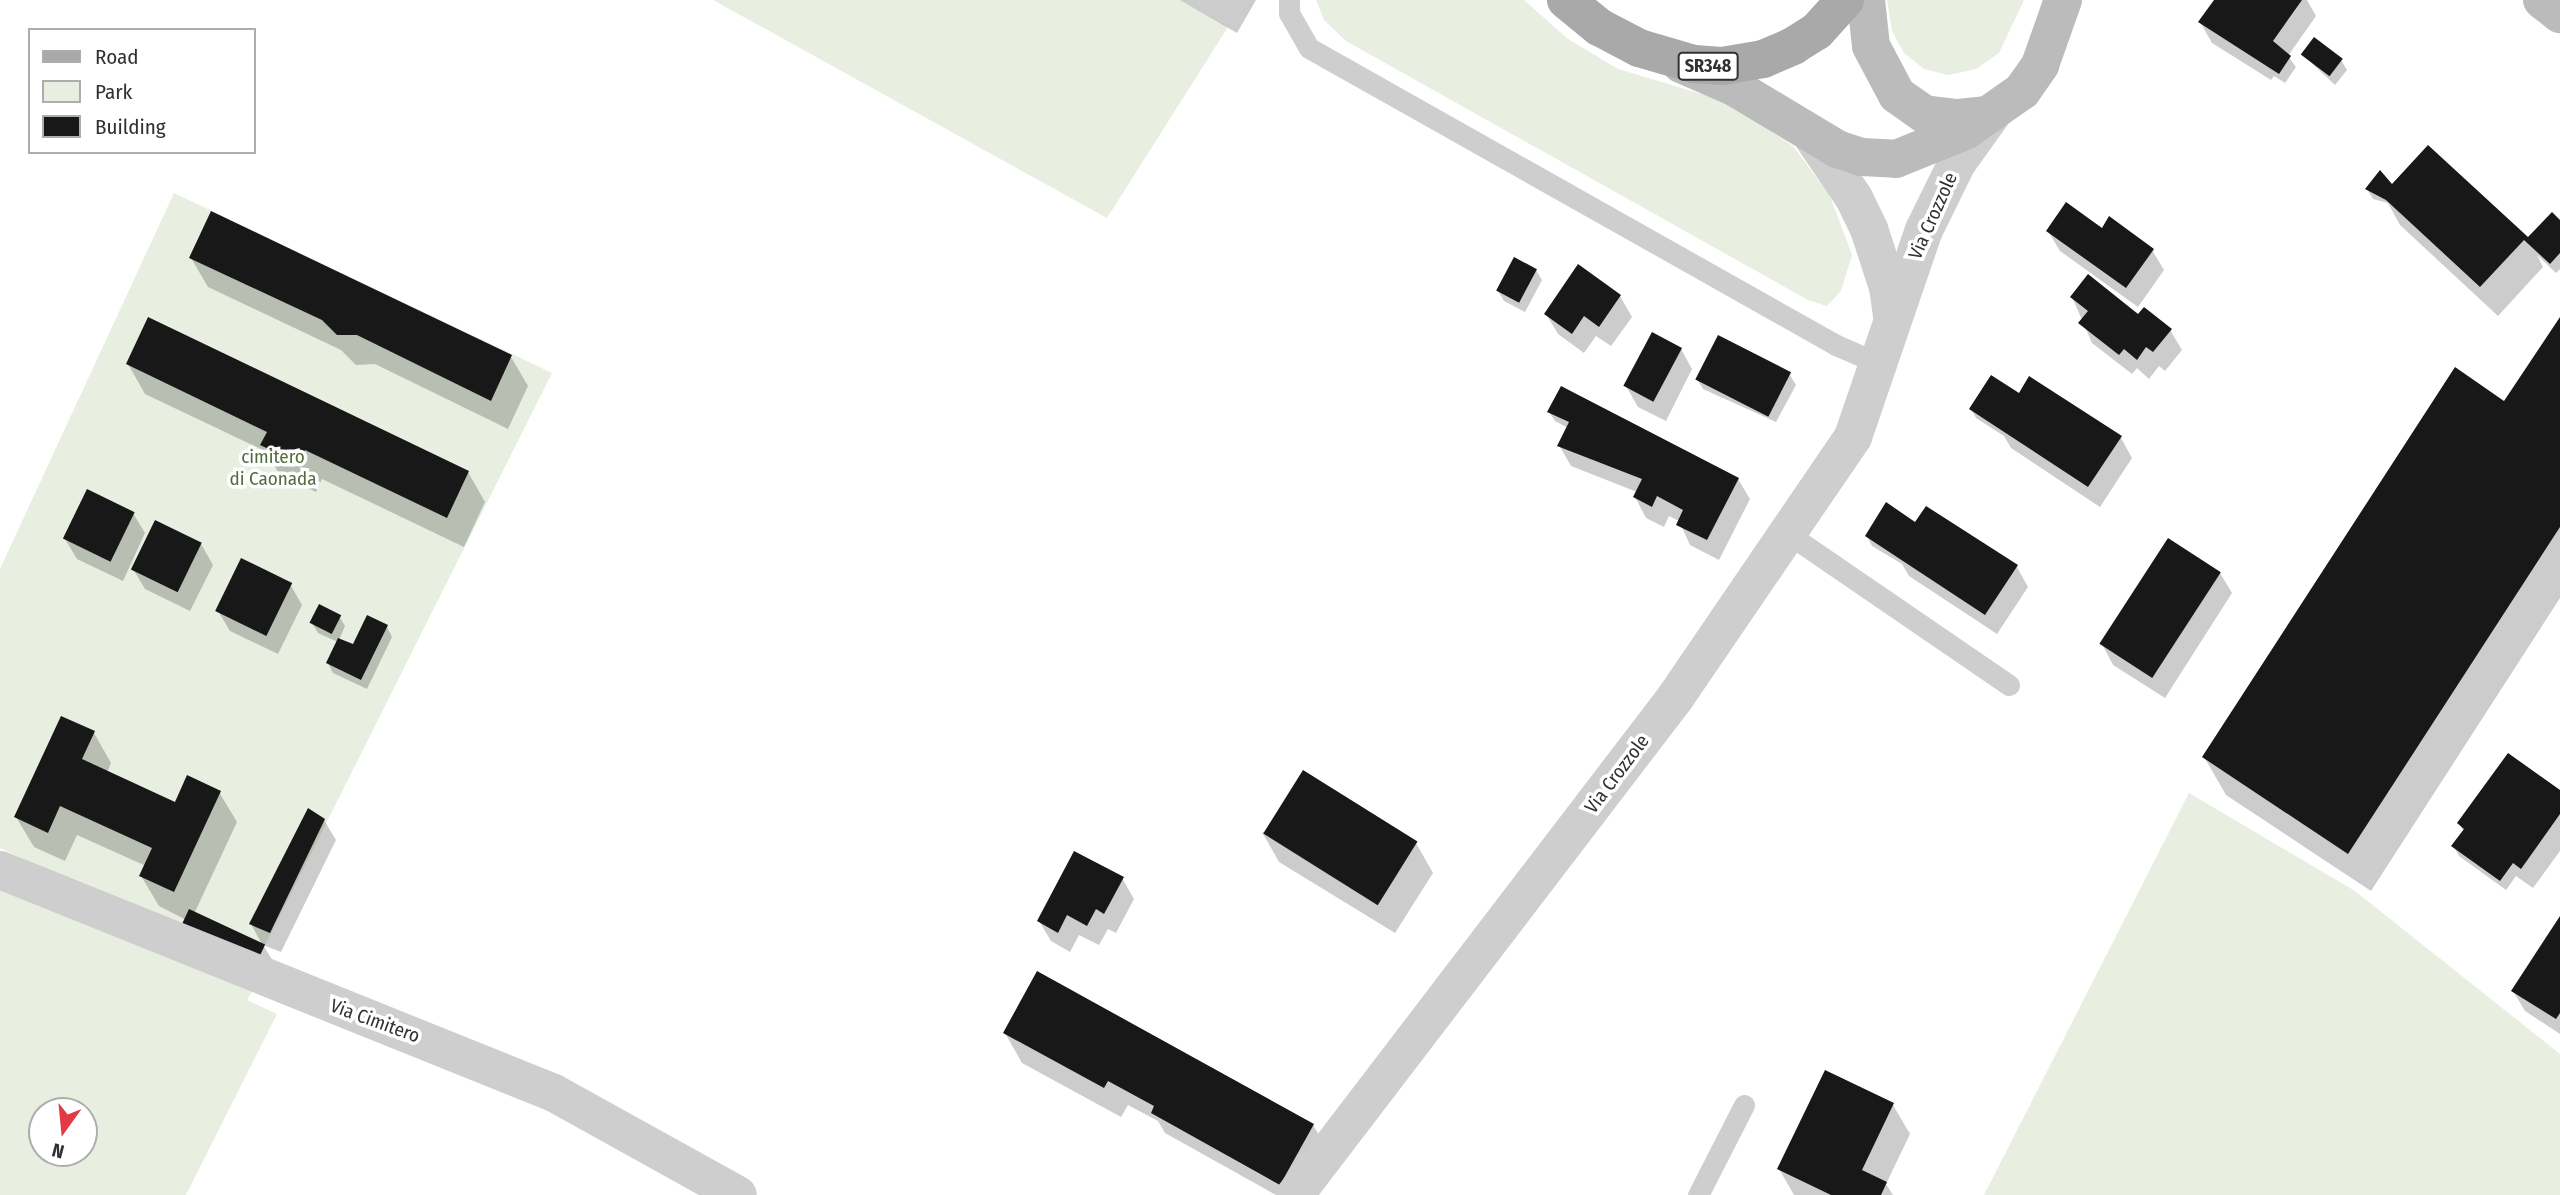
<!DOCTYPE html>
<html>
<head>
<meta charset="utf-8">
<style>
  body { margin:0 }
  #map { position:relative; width:2560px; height:1195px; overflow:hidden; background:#fff; font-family:"Fira Sans Condensed",sans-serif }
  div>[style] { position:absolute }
  .green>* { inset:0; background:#e8eee0 }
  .shadow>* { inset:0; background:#0003 }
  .building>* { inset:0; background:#181818; transform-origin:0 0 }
  .service>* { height:21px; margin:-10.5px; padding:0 10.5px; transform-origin:10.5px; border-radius:10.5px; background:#cecece }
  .minor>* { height:38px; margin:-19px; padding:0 19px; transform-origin:19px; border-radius:19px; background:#cecece }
  .secondary>* { height:38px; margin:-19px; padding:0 19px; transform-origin:19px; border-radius:19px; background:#bbb }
  .primary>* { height:38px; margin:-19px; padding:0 19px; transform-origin:19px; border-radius:19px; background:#a9a9a9 }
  span { translate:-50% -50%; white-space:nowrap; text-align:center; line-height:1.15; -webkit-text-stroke:7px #fff; paint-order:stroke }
  .shield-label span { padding:2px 5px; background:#fff; border:2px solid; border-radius:5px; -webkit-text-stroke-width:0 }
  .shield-label { font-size:18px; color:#313131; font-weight:700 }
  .street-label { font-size:19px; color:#313131 }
  .park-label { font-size:19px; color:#556d3e }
  .legend { position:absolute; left:28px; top:28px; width:228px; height:126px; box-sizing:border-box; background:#fff; border:2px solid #adadad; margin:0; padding:9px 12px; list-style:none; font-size:21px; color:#313131 }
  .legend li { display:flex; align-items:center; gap:14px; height:35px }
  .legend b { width:35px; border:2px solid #adadad }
  .north { position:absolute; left:28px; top:1097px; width:70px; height:70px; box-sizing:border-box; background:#fff; border:2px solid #adadad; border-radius:50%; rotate:195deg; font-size:19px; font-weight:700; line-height:28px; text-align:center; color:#313131 }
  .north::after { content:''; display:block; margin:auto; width:24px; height:32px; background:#e33846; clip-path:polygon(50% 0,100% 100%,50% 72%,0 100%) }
</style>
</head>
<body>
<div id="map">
  <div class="green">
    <div style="clip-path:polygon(713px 0,1180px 0,1228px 27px,1107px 218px)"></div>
    <div style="clip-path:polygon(1316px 0,1524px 0,1568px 39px,1618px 69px,1725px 101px,1793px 146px,1830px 196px,1852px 255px,1841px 291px,1827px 306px,1808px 300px,1346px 41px,1324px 20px)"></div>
    <div style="clip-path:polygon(1887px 0,2024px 0,1999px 53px,1976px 69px,1948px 75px,1924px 69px,1904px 53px,1892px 31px)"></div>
    <div style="clip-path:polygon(174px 193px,552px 373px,254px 967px,0 848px,0 569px)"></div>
    <div style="clip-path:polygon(2189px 793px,2355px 891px,2560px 1054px,2560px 1195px,1984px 1195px)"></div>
    <div style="clip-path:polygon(evenodd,0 857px,262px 974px,247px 1000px,277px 1014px,186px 1195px,0 1195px,0 857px,42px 1111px,84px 1111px,84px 1153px,42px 1153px,42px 1111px)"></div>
  </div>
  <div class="shadow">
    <div style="clip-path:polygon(1180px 0,1256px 0,1237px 33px)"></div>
    <div style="clip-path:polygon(2216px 0,2307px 0,2316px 16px,2288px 56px,2296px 67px,2285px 83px,2274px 76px,2271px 80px,2212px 43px,2200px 22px)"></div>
    <div style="clip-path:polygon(2303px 55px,2341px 60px,2347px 70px,2335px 85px)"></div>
    <div style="clip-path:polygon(2392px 186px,2527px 240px,2560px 222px,2560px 269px,2556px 273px,2537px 255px,2543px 267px,2498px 316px,2400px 225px,2388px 203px,2373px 199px,2367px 189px)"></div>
    <div style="clip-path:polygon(2102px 230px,2152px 250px,2164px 270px,2138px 307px,2060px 251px,2048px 231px)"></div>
    <div style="clip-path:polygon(191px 258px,511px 357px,528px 386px,508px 429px,375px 364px,356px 365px,341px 350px,208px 287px)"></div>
    <div style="clip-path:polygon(1536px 270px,1542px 280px,1525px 312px,1504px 301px,1498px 291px)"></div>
    <div style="clip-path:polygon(1620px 296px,1632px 317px,1611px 346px,1596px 336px,1584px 353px,1558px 334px,1546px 314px)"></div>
    <div style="clip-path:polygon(2072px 297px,2170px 330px,2182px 350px,2165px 371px,2159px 366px,2149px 379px,2137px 368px,2132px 374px,2092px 343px)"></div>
    <div style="clip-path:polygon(2560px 319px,2560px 598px,2371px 891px,2226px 795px,2204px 757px,2504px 403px)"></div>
    <div style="clip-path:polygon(1681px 349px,1692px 369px,1666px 421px,1638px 407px,1626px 386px)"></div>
    <div style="clip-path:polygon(128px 364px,468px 472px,485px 502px,464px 547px,322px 479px,316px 492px,279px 474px,267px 452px,145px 394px)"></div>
    <div style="clip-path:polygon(1790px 375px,1796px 385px,1776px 422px,1703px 389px,1697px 379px)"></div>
    <div style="clip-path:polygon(2019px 396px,2121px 438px,2132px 458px,2100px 507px,2011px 448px,2004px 436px,1976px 418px,1971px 409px)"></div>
    <div style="clip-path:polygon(1549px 412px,1738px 479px,1750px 499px,1719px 560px,1690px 545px,1679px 521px,1669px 516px,1664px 527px,1646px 518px,1635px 497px,1637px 492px,1571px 466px,1559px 445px,1568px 428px,1555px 421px)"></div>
    <div style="clip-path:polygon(133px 513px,145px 533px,123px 581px,77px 559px,65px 539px)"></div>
    <div style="clip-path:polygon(1914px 523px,2017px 567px,2028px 587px,1997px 634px,1909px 576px,1902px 564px,1872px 546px,1867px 536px)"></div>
    <div style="clip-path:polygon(201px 544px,213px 565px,190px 611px,145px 589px,133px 569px)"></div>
    <div style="clip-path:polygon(2220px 573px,2232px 593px,2165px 698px,2113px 665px,2102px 644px)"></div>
    <div style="clip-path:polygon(290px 584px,302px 605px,278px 654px,230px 631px,218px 611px)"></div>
    <div style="clip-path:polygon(339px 616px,345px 626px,339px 640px,354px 647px,387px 627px,392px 637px,367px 689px,333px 673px,328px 663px,338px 642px,318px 633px,312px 623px)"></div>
    <div style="clip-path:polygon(94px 733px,111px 763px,107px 773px,175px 805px,219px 792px,237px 822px,194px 914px,263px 946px,251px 924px,324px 820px,336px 840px,281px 952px,263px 945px,276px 966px,159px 906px,141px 876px,146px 866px,77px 835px,65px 861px,34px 847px,16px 817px)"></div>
    <div style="clip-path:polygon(2560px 792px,2560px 851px,2533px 888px,2516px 876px,2506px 890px,2459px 856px,2454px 847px,2464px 832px,2459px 823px)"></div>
    <div style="clip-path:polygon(1262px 832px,1416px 843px,1433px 873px,1395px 933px,1279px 862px)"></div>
    <div style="clip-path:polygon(1122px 878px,1134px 899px,1116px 933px,1108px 929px,1099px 945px,1079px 935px,1070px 952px,1051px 941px,1039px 921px)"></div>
    <div style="clip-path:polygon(2560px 919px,2560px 1034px,2525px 1011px,2513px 991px)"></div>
    <div style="clip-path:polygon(1005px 1033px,1313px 1125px,1325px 1145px,1297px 1195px,1276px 1195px,1165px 1133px,1158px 1121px,1128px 1105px,1121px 1117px,1022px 1063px)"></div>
    <div style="clip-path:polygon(1893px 1105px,1910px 1134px,1886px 1184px,1893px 1195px,1794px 1195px,1779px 1169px)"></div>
  </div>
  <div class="building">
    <div style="clip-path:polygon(2214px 0,2302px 0,2273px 41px,2291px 56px,2279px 74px,2198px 22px)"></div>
    <div style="left:2314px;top:37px;width:36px;height:22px;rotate:37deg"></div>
    <div style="clip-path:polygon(2428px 145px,2528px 237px,2552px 212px,2560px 220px,2560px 253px,2550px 264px,2524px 240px,2480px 287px,2386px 200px,2365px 189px,2380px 170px,2392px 184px)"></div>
    <div style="clip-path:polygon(2066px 202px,2102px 228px,2109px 216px,2154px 249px,2126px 288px,2046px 231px)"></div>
    <div style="clip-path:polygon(211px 211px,512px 355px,491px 401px,357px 335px,337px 335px,322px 320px,189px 258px)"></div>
    <div style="left:1514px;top:257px;width:26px;height:38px;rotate:28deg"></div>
    <div style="clip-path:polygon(1578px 264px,1621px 295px,1599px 327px,1584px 316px,1572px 334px,1544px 314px)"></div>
    <div style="clip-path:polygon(2088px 274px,2138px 314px,2144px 307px,2172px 329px,2153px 352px,2146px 347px,2137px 360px,2124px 349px,2119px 355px,2078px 323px,2088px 311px,2070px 297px)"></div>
    <div style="clip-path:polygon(148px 317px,469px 471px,447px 518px,305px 450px,299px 463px,260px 445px,267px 432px,126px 364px)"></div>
    <div style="clip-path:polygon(2560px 317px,2560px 527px,2348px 854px,2202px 757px,2455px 367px,2504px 401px)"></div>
    <div style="left:1652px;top:332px;width:34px;height:61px;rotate:28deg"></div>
    <div style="left:1718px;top:335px;width:82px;height:50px;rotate:27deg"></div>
    <div style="clip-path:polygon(1991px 375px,2019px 393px,2029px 376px,2122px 436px,2088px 487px,1969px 409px)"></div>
    <div style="clip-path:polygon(1561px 386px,1739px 478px,1707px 540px,1676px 525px,1683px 510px,1657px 496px,1652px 507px,1633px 497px,1642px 479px,1557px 446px,1569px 422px,1547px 412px)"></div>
    <div style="left:87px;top:489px;width:53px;height:55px;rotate:26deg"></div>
    <div style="clip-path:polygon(1886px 502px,1915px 522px,1926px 506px,2018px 565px,1985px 615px,1865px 536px)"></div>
    <div style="left:155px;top:520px;width:52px;height:55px;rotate:26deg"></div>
    <div style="left:2168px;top:538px;width:63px;height:126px;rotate:33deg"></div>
    <div style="left:241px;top:558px;width:57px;height:59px;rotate:26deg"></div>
    <div style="left:319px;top:604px;width:25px;height:21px;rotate:27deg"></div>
    <div style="clip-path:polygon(367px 615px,388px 625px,361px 680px,326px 663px,338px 638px,353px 644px)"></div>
    <div style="clip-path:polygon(61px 716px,95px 731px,82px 759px,175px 802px,187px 775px,221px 791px,174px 892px,139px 876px,152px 848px,60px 806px,48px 833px,14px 817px)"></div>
    <div style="clip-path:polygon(2508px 753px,2560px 790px,2560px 814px,2521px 869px,2513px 863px,2500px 881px,2451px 846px,2464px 829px,2457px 823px)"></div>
    <div style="left:1303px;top:770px;width:135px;height:75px;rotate:32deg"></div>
    <div style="clip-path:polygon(308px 808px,325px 819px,270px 933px,249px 924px)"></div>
    <div style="clip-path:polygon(1074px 851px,1124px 877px,1104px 914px,1096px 909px,1087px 926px,1067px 915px,1058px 933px,1037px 921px)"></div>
    <div style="left:189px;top:909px;width:84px;height:25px;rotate:25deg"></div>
    <div style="clip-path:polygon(2560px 916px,2560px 1013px,2556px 1019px,2511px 991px)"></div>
    <div style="clip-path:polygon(1037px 971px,1314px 1124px,1280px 1185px,1151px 1113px,1154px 1106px,1108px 1081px,1104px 1088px,1003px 1033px)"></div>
    <div style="clip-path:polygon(1825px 1070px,1894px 1103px,1862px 1170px,1887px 1182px,1881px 1195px,1831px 1195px,1777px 1169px)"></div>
  </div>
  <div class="service">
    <div style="left:1289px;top:0;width:13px;rotate:90deg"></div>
    <div style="left:1289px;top:13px;width:40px;rotate:60.3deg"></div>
    <div style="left:1309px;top:48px;width:605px;rotate:29.4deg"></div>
    <div style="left:1836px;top:345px;width:48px;rotate:23.4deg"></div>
    <div style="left:1787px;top:533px;width:269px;rotate:34.4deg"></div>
    <div style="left:1698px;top:1195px;width:101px;rotate:-62.9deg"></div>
  </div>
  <div class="minor">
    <div style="left:1812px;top:136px;width:75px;rotate:55.9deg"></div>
    <div style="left:1854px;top:198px;width:34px;rotate:64deg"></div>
    <div style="left:1869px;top:229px;width:61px;rotate:71.9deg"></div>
    <div style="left:1888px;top:287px;width:30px;rotate:82deg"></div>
    <div style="left:0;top:870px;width:597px;rotate:21.93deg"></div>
    <div style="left:554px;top:1093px;width:210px;rotate:29deg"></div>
    <div style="left:1295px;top:1195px;width:626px;rotate:-52.6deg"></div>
    <div style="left:1675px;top:698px;width:316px;rotate:-55.7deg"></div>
    <div style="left:1853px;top:437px;width:219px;rotate:-71.1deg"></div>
    <div style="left:1924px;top:230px;width:75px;rotate:-63.8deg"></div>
    <div style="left:1957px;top:163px;width:60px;rotate:-54.5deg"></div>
  </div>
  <div class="secondary">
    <div style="left:1866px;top:0;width:46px;rotate:83.8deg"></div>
    <div style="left:1871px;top:46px;width:55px;rotate:62deg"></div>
    <div style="left:1897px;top:95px;width:33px;rotate:35deg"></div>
    <div style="left:1924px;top:114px;width:35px;rotate:7deg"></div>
    <div style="left:1959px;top:118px;width:29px;rotate:-6deg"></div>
    <div style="left:2542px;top:0;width:23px;rotate:38deg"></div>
    <div style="left:1681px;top:64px;width:58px;rotate:23.5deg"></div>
    <div style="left:1734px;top:87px;width:120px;rotate:31deg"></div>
    <div style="left:1837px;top:149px;width:25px;rotate:18deg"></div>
    <div style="left:1861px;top:157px;width:35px;rotate:3deg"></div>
    <div style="left:1896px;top:159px;width:74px;rotate:-22.1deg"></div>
    <div style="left:1965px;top:131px;width:70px;rotate:-35.1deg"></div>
    <div style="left:2022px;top:91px;width:32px;rotate:-55deg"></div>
    <div style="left:2040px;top:65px;width:69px;rotate:-70.5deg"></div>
  </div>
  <div class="primary">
    <div style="left:1566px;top:0;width:43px;rotate:39.3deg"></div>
    <div style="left:1599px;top:27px;width:45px;rotate:27.7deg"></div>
    <div style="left:1639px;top:48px;width:57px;rotate:16.2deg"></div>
    <div style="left:1694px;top:64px;width:28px;rotate:4deg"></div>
    <div style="left:1722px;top:66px;width:42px;rotate:-9.7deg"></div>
    <div style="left:1763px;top:59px;width:33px;rotate:-23deg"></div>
    <div style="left:1793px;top:46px;width:28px;rotate:-32deg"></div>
    <div style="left:1817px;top:31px;width:42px;rotate:-47.9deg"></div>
  </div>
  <div class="shield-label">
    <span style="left:1708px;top:66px">SR348</span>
  </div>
  <div class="street-label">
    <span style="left:1933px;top:216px;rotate:-66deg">Via Crozzole</span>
    <span style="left:1617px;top:774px;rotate:-53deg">Via Crozzole</span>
    <span style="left:375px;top:1021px;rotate:20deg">Via Cimitero</span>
  </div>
  <div class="park-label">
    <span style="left:273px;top:468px">cimitero<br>di Caonada</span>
  </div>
  <ul class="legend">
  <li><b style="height:9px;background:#a9a9a9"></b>Road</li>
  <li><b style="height:19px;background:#e8eee0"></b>Park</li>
  <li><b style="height:19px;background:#181818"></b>Building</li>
  </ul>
  <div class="north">N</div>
</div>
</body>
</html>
